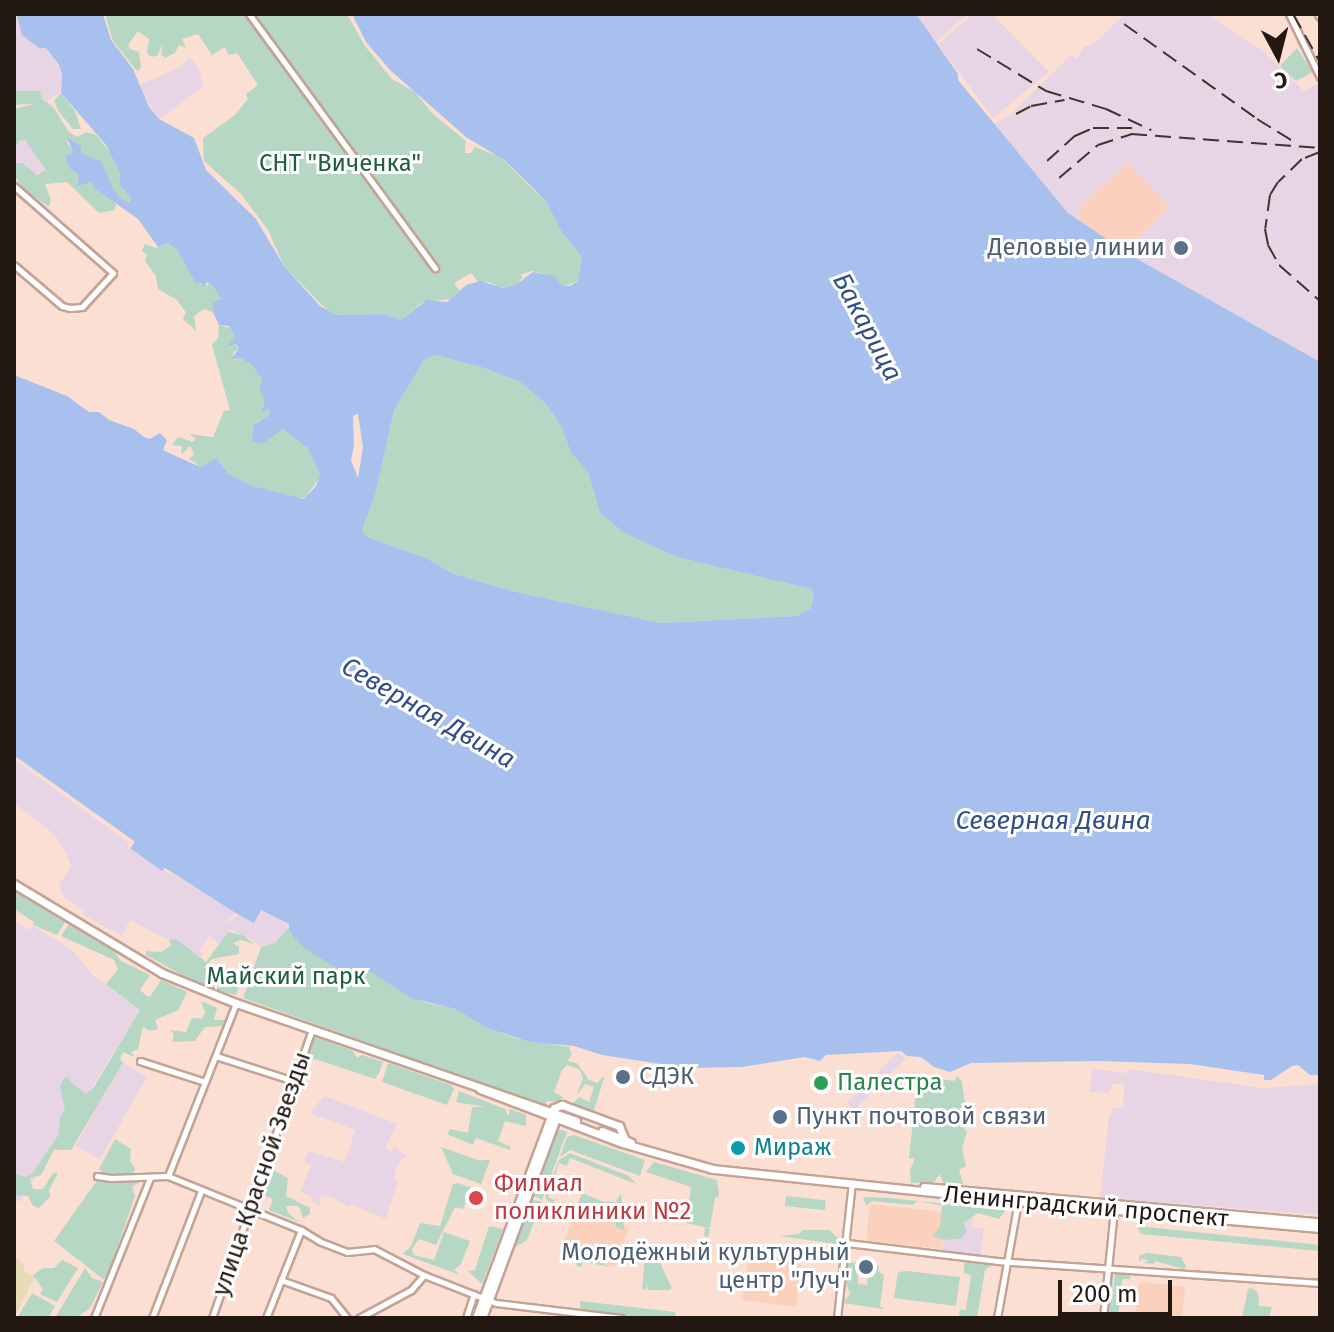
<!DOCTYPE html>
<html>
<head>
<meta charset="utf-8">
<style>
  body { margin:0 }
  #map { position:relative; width:1334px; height:1332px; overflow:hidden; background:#fbdfd3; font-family:"Fira Sans",sans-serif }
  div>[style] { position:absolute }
  .built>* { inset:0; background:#fbd1be; transform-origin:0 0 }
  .industrial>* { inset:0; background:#e7d5e6; transform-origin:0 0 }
  .green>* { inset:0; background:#b5d7c3; transform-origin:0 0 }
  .sand>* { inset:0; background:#e6dcb7 }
  .water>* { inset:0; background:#a7c0ee }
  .pier>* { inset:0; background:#fbdfd3 }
  .roads { filter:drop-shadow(2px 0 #c4a395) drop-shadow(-2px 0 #c4a395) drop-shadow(0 2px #c4a395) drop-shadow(0 -2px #c4a395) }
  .minor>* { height:5px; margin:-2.5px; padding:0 2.5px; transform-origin:2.5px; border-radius:2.5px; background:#fff }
  .major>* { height:7px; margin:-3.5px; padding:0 3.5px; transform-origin:3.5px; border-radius:3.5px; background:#fff }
  .rail>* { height:2px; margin-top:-1px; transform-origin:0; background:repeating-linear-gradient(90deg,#40322c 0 16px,transparent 0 24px) }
  .dots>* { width:22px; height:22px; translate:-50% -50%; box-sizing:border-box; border:4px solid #fff; border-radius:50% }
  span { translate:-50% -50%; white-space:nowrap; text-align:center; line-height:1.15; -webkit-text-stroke:6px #fff; paint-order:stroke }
  .park-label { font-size:24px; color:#205e41 }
  .service-label { font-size:24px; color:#4e5e75 }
  .right { translate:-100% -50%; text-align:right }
  .left { translate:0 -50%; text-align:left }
  .leisure-label { font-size:24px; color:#27864d }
  .culture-label { font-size:24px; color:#0d838f }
  .street-label { font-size:24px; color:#241813 }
  .health-label { font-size:24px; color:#be3a42 }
  .water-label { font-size:26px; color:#324e87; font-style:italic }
  .frame { position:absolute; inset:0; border:16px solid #241813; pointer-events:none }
  .north { position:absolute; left:1238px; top:16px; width:80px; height:80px; -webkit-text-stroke:6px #fff; paint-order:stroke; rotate:173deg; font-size:22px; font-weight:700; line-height:32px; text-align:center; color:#241813 }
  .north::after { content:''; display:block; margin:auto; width:28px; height:36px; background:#241813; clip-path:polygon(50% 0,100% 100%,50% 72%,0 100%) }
  .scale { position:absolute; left:1058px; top:1280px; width:114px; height:36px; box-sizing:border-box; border:4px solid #241813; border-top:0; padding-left:10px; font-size:24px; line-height:28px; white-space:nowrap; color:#241813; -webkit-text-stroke:6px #fff; paint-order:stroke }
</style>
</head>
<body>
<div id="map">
  <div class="built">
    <div style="clip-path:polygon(1128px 162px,1170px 207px,1125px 252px,1078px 220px,1081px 215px,1076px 210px)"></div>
    <div style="clip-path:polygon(582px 1194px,623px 1209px,620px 1220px,629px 1229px,614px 1267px,577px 1253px,579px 1247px,564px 1240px)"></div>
    <div style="left:870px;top:1204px;width:76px;height:37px;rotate:6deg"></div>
    <div style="clip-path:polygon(782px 1251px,798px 1253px,796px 1263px,801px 1265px,796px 1307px,742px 1300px,748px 1262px,753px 1262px,756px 1256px,780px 1259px)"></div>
    <div style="clip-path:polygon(1144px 1282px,1185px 1287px,1182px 1318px,1135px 1316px,1138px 1285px)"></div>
  </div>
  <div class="industrial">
    <div style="clip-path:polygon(14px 14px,23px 35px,40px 48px,46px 48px,62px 71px,60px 92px,47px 102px,41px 98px,40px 91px,14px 91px)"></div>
    <div style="clip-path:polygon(916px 14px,968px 14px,935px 43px)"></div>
    <div style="clip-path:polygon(973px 14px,992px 14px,1049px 72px,993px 118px,938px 44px)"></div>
    <div style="clip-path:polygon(1124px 14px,1207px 14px,1263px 51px,1304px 91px,1320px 82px,1320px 362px,1125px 252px,1170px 207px,1128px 163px,1078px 208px,1081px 215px,1074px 220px,994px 124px,1010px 115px,1071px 55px,1077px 59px,1084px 47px,1096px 42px)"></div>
    <div style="clip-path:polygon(190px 57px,202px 73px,199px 76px,204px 86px,159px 119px,143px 95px,141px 84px,177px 69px)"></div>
    <div style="clip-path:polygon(25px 140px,46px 167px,44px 173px,33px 173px,22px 163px,14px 163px,17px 142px)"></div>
    <div style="clip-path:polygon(14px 755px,135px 842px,131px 848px,154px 864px,237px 912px,222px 926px,239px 915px,250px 921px,260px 909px,290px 925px,275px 943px,265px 948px,230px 929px,219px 944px,209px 936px,199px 951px,204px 954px,201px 957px,130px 920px,122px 936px,83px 915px,85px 911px,64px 897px,59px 885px,71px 866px,65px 851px,55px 835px,14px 803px)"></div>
    <div style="clip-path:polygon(14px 921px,29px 930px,33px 926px,71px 949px,92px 974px,140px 1010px,20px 1202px,14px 1199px)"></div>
    <div style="left:898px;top:1052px;width:10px;height:72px;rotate:45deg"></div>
    <div style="left:123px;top:1063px;width:28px;height:95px;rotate:30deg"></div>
    <div style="clip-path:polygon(1092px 1069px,1127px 1073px,1129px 1069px,1262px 1088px,1320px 1084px,1320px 1215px,1100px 1198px,1109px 1117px,1114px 1108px,1123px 1108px,1124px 1083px,1113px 1084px,1108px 1093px,1090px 1092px)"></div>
    <div style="clip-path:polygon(324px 1096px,397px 1124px,385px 1148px,392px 1151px,394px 1147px,407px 1156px,400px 1161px,395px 1171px,395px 1179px,398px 1180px,386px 1219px,350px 1204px,349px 1207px,333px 1198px,320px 1196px,320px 1206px,312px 1201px,313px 1197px,300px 1192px,311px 1166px,304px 1162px,308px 1151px,345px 1162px,355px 1130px,310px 1113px)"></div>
    <div style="clip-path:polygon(973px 1216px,972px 1227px,984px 1229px,980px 1257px,942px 1252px,943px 1240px,963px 1236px,963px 1223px)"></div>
  </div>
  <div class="green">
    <div style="clip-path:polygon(105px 14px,347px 14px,365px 46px,392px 79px,415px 92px,433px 114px,466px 141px,465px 153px,471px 153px,475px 147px,500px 157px,545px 201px,561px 231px,582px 257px,578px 281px,562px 287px,553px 276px,532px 271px,520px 275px,523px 277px,517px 284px,500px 288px,489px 282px,478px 282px,471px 273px,454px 283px,460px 291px,451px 299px,423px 302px,401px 320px,385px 314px,338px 315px,329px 312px,284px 266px,268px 230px,241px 194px,204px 161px,203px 138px,235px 115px,248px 99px,246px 94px,258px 85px,237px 53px,229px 55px,225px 47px,212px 55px,198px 34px,182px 39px,186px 48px,179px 45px,175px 53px,165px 58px,161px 54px,163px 42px,158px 55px,152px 57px,147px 53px,149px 39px,138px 31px,128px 45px,130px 49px,139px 52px,141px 68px,137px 71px,113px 41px)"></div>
    <div style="clip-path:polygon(1297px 48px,1313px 72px,1296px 81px,1280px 66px)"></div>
    <div style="clip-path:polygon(14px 91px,40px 91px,42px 99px,53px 107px,69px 132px,77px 137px,86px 132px,96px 135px,110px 152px,120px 173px,119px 182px,130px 192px,130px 201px,124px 201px,114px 190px,100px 161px,82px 154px,81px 145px,66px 140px,73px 152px,65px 156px,70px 169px,79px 175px,77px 183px,91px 182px,116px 204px,114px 210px,99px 213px,67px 182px,45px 184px,51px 200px,49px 207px,25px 190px,14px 175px,14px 163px,22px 163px,37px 175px,46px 170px,25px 140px,19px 141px,14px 150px,14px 109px,34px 104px,14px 105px)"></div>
    <div style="clip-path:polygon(61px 93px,75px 111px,81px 129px,73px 129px,59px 112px,54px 101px)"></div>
    <div style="clip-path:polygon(169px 243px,178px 249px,196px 284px,202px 283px,204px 287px,211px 282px,220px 297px,220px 301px,213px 303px,213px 312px,204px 309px,194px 316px,196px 331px,183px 319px,186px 312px,177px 300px,158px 289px,156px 276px,145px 261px,147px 255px,142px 251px,145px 244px,156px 248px)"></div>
    <div style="clip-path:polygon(219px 325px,231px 328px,235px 335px,230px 348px,235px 344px,239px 350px,234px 352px,231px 361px,241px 358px,252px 365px,262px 380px,259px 385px,266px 403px,261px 413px,268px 408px,270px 414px,255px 424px,253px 442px,261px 444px,283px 429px,304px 443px,315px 458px,320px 477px,305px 498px,287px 497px,252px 486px,229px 474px,216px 458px,201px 467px,189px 459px,194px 454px,190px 446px,181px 455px,182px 446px,172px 445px,178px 437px,193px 442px,196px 439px,189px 434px,213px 437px,224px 411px,230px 410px,212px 345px,218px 338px)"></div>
    <div style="clip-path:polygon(435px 355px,484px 368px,520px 382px,546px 404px,561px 426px,571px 453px,588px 472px,600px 513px,624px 533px,676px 557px,811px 589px,815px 594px,810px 609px,797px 616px,661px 623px,516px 592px,454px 574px,426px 558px,367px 537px,362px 530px,375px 495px,394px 409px,424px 360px)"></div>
    <div style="clip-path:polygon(14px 891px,65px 922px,57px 935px,33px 925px,34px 922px,14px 909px)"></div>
    <div style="clip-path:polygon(69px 924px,115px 952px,121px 961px,150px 975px,140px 990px,147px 996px,150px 997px,161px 980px,187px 992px,178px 1010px,155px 1020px,158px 1029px,150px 1031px,143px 1027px,138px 1049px,131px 1052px,135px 1057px,123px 1052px,120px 1059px,123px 1063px,71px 1150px,54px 1150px,41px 1175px,29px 1178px,33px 1189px,43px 1189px,53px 1173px,58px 1173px,49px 1190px,50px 1197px,39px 1208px,33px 1206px,28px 1196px,14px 1195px,14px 1173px,25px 1177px,32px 1174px,59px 1134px,60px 1118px,65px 1110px,60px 1087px,64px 1078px,68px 1077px,70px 1082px,86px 1094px,94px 1087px,140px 1010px,106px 984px,118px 969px,114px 960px,61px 936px)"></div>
    <div style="clip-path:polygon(288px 928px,304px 948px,344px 972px,357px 968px,373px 973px,423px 1002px,455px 1009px,489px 1029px,515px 1038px,569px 1047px,572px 1054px,567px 1061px,577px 1063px,589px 1080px,597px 1083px,605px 1075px,593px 1113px,572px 1105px,579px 1097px,589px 1102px,594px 1087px,585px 1084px,576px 1096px,583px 1078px,579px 1069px,567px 1065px,562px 1070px,554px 1092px,563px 1097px,561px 1102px,547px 1101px,545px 1106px,243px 998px,261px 947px,275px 943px)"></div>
    <div style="clip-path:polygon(228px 932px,242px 935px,254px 944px,241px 940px,233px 943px,239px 947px,239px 954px,212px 959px,204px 968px,218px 970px,224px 978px,237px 979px,240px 984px,236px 995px,204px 987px,146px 955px,146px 951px,161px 952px,171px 946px,169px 940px,176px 939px,206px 962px)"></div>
    <div style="clip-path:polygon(201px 1001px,217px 1008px,214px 1020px,226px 1020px,226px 1026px,205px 1027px,195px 1041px,172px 1042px,174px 1034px,170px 1030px,186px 1032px,192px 1018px,202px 1019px,205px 1013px)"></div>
    <div style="clip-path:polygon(316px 1037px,353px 1051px,357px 1058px,362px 1055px,383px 1062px,379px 1073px,375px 1079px,306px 1056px,307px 1051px,311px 1051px,311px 1040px)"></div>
    <div style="clip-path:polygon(388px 1063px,451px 1085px,454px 1089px,447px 1105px,382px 1082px)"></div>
    <div style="clip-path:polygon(957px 1076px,962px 1081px,966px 1113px,962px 1126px,967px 1132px,962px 1148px,966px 1166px,959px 1170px,963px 1184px,944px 1185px,940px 1174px,934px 1182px,911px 1183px,910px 1170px,915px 1158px,909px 1159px,917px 1081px,921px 1077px,932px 1078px,935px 1082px,940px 1079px,954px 1081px)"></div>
    <div style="clip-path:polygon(459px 1091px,505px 1109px,508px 1116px,510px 1109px,526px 1115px,526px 1126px,505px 1121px,498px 1141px,511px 1147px,510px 1150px,476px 1138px,473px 1145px,447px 1134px,450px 1129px,468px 1133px,472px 1107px,485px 1107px,456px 1102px)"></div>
    <div style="clip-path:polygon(558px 1129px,567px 1132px,542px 1200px,531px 1194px,554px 1132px)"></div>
    <div style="clip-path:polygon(574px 1135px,645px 1160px,640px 1176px,570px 1150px,560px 1157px,567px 1137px)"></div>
    <div style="clip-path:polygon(115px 1139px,131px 1149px,130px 1161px,135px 1169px,132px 1175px,109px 1177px,99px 1169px)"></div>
    <div style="clip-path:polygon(441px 1147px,478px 1160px,490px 1160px,481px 1184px,453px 1174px)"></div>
    <div style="clip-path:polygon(570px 1153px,629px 1176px,636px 1184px,570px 1158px,567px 1166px,559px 1163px,548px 1197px,554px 1200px,558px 1196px,553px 1203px,548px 1201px,545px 1197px,559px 1160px)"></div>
    <div style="clip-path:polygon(654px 1162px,717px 1180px,719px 1196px,715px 1198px,710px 1227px,706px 1227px,710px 1229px,708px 1237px,704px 1236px,705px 1227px,686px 1223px,691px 1187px,646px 1172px)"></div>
    <div style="clip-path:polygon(271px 1169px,288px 1178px,286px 1196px,310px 1208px,310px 1214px,303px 1218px,299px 1206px,286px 1206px,288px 1213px,299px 1222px,269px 1210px,273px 1199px,264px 1195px,262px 1189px)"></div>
    <div style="clip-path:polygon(98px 1179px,138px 1179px,140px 1182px,132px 1187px,135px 1196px,107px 1277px,103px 1279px,54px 1241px)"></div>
    <div style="clip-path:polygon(458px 1183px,471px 1188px,463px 1209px,455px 1207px,436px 1245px,419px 1239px,412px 1249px,414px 1255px,434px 1260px,444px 1232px,470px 1241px,461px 1264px,454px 1270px,460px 1275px,403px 1254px,411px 1246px,420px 1223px,440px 1226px,453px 1184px)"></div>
    <div style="clip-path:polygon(582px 1193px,614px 1206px,605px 1201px,616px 1202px,621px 1193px,624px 1230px,615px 1227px,620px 1209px,610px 1204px,604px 1203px,599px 1219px,595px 1218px,597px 1212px,587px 1212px,582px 1206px,580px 1210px,585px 1216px,575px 1212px)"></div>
    <div style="left:786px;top:1196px;width:40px;height:10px;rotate:6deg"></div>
    <div style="clip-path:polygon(863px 1197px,889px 1198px,1005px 1210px,1005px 1211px,999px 1219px,978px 1213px,963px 1223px,967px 1230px,962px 1238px,945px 1240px,933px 1236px,940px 1226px,942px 1206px,918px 1201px,913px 1205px,872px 1201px,866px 1206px)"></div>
    <div style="clip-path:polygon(530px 1199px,542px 1202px,527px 1240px,514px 1248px)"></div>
    <div style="clip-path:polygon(489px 1226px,503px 1229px,482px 1284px,468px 1271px,475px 1270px)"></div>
    <div style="clip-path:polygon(1137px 1226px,1320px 1245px,1320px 1251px,1141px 1234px)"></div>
    <div style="clip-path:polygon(803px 1230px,830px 1230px,839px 1240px,838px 1252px,831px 1252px,837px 1251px,837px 1244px,780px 1236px,799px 1234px)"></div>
    <div style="clip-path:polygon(565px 1241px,579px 1247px,576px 1253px,583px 1256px,586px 1248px,602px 1256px,607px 1252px,605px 1246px,615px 1250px,604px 1264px,612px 1267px,583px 1262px,581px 1267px,577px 1266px,575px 1250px,563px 1247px)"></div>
    <div style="clip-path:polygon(653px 1248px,672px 1288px,670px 1290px,648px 1290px,646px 1284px,646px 1290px,642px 1289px,645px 1257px,652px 1255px)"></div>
    <div style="clip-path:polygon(1147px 1253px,1181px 1257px,1186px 1266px,1184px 1269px,1155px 1261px,1154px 1264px,1144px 1263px,1148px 1260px,1141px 1259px,1139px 1263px,1139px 1256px)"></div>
    <div style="clip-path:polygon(62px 1260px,78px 1268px,57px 1302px,40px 1294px,43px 1289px,33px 1275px,43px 1268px,54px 1268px)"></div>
    <div style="clip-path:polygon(848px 1262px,858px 1263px,858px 1284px,867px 1285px,868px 1277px,874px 1277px,875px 1266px,879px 1266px,878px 1271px,884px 1275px,880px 1306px,884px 1309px,843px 1303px,850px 1294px,845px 1280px)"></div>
    <div style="clip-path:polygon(964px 1262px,994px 1264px,985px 1270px,977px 1318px,959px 1316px,960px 1310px,966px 1310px,971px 1275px,964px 1273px)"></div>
    <div style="clip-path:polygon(85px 1268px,92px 1278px,103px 1282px,90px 1308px,76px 1318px,55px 1318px)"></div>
    <div style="clip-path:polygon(907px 1271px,960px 1277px,956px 1306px,894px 1298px,898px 1272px)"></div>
    <div style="clip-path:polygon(1113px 1272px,1112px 1307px,1115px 1272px,1129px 1273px,1131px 1279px,1122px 1279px,1118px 1318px,1107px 1318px,1110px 1277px)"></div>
    <div style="clip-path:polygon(1252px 1288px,1258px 1293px,1259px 1306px,1272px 1307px,1269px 1318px,1242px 1318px,1248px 1289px)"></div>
    <div style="clip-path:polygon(32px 1293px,55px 1306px,48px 1318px,17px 1318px)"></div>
    <div style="clip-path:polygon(580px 1301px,675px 1312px,676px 1317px,645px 1318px,581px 1310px)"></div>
  </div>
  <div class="sand">
    <div style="clip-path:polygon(14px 1256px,24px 1264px,24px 1271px,35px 1277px,14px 1318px)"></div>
  </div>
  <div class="water">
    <div style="clip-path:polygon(evenodd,16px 14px,103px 14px,111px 40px,133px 69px,149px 107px,159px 119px,194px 138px,206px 170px,256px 219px,284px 266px,320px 306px,336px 315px,385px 314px,401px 320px,427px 300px,447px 302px,466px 285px,481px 281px,502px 288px,517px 284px,533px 272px,555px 276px,562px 286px,570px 286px,578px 281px,582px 257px,561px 231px,546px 202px,534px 189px,504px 160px,466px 137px,390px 70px,366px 42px,352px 14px,916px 14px,958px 74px,958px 80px,1068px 213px,1132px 256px,1320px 362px,1320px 1075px,1310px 1075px,1298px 1065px,1292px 1066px,1271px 1080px,1264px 1080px,1264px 1075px,1190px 1064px,1098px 1061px,971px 1063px,950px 1072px,934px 1067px,921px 1057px,907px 1056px,901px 1051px,826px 1055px,820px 1061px,805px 1057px,742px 1067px,687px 1068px,602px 1055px,574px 1046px,531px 1042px,489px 1029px,455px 1009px,411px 998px,373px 973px,357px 968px,349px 972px,338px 969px,304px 948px,289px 931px,289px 924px,261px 910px,254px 923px,239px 915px,165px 868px,162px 871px,130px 848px,134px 841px,14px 755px,14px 375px,67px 396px,89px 412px,99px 412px,109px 420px,134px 429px,144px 437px,150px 439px,160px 433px,167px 440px,163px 450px,182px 459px,201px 467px,216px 458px,229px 474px,252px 486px,304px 499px,316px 486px,320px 475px,308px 448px,283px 429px,262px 444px,252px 442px,254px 425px,270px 414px,268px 408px,261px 413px,265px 403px,259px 386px,262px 380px,252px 365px,241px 358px,230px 360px,239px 349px,236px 344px,228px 347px,235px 336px,229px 326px,219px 325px,213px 312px,213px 303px,221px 299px,212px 284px,207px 282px,204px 288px,202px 283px,196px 284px,177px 249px,168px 243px,158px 247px,138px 219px,93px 187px,92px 182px,77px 186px,79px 175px,70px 169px,65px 156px,73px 152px,67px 138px,81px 145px,82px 154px,101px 161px,114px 190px,123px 200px,129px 202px,131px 199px,119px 183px,120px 173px,106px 145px,61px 93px,62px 74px,59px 65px,46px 48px,39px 48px,22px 35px,16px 14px,435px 355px,484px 368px,520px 382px,546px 404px,561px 426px,571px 453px,588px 472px,600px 513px,624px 533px,676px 557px,811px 589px,814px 597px,810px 609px,797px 616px,661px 623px,516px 592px,454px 574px,426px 558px,367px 537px,362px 530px,375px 495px,394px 410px,424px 360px,435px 355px,16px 14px,358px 414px,363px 447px,358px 478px,351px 460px,354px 446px,353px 416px,358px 414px)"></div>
  </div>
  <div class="pier">
    <div style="clip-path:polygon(17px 758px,135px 842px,128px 851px,129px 843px,16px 761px)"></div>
  </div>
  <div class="roads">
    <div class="minor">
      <div style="left:249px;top:14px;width:315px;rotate:53.8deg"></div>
      <div style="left:1289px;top:14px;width:70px;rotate:63.8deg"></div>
      <div style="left:14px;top:186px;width:132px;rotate:41.3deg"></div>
      <div style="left:113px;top:273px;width:46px;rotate:132.4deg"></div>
      <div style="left:82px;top:307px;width:12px;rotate:175deg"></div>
      <div style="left:70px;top:308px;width:8px;rotate:-166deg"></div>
      <div style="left:62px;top:306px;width:63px;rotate:-139.5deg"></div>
      <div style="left:216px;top:1056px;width:82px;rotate:17.8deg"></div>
      <div style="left:140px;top:1061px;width:68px;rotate:17.9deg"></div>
      <div style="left:97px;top:1176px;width:14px;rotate:8deg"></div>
      <div style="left:111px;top:1178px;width:57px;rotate:-2deg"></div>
      <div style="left:168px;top:1176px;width:144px;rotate:22.1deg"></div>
      <div style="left:301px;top:1230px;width:23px;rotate:31deg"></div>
      <div style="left:321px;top:1242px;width:28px;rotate:21deg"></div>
      <div style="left:347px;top:1252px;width:27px;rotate:-6deg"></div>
      <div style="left:374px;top:1249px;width:56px;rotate:27.5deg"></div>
      <div style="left:424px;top:1275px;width:77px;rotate:21.3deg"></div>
      <div style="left:496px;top:1303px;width:126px;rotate:6.8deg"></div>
      <div style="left:168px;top:1176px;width:186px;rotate:-68.5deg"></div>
      <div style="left:847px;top:1243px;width:151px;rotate:6.8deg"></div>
      <div style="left:997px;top:1261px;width:324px;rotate:3.9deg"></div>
      <div style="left:281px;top:1280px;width:53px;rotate:19.8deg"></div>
      <div style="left:331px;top:1298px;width:26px;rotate:51deg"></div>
      <div style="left:94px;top:1318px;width:151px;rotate:-68.2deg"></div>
      <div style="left:152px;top:1318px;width:136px;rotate:-68.9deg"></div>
      <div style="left:212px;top:1318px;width:305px;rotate:-70.9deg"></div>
      <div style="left:266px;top:1318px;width:95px;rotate:-68.3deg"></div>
      <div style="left:359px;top:1318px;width:59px;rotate:-28.3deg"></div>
      <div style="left:411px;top:1290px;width:20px;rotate:-49deg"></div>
      <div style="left:466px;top:1318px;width:25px;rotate:-72deg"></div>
      <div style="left:837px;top:1318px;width:136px;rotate:-83.7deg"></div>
      <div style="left:997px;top:1318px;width:119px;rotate:-79.8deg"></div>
      <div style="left:1103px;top:1318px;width:110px;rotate:-84.2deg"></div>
    </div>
    <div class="major">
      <div style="left:1319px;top:14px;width:2px;rotate:63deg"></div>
      <div style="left:14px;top:884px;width:173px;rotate:31deg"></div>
      <div style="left:162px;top:973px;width:80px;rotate:22.1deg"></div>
      <div style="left:236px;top:1003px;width:360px;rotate:19.1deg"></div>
      <div style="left:480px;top:1089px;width:152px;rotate:20.8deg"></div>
      <div style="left:622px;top:1143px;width:95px;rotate:15.9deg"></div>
      <div style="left:713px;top:1169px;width:306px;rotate:6deg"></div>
      <div style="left:1017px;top:1201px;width:304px;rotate:5.1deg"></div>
      <div style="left:602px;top:1131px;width:31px;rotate:22deg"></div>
      <div style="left:924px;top:1187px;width:398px;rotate:5.1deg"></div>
      <div style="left:476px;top:1318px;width:224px;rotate:-69.6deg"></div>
      <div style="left:554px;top:1108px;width:9px;rotate:-21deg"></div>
      <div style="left:562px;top:1105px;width:61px;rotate:20.2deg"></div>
      <div style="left:619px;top:1126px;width:13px;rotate:67deg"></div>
      <div style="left:482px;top:1318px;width:213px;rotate:-69.7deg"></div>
    </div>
  </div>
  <div class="rail">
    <div style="left:1293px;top:14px;width:55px;rotate:60.6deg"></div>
    <div style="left:1124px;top:24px;width:163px;rotate:35.5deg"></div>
    <div style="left:1257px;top:119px;width:46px;rotate:31.6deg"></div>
    <div style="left:977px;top:49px;width:81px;rotate:31.3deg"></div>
    <div style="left:1046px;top:91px;width:63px;rotate:16.7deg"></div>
    <div style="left:1106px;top:109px;width:50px;rotate:25deg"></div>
    <div style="left:1016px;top:114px;width:17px;rotate:-28deg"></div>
    <div style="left:1031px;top:106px;width:34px;rotate:-10deg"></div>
    <div style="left:1320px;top:152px;width:19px;rotate:159deg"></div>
    <div style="left:1302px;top:159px;width:33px;rotate:136deg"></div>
    <div style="left:1278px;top:182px;width:15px;rotate:122deg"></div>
    <div style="left:1270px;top:195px;width:34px;rotate:98deg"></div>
    <div style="left:1265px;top:229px;width:16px;rotate:79deg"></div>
    <div style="left:1268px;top:245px;width:23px;rotate:61deg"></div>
    <div style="left:1279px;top:265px;width:55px;rotate:41.3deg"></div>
    <div style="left:1047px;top:161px;width:38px;rotate:-42deg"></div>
    <div style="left:1075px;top:136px;width:20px;rotate:-24deg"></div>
    <div style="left:1093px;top:128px;width:39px"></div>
    <div style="left:1059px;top:178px;width:51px;rotate:-40.2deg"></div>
    <div style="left:1098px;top:145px;width:35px;rotate:-18deg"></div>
    <div style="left:1131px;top:134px;width:190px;rotate:4.2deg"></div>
  </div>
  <div class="dots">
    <div style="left:1181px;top:248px;background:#5c6f8a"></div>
    <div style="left:623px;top:1077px;background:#5c6f8a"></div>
    <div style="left:821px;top:1083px;background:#2e9e5b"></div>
    <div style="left:780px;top:1117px;background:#5c6f8a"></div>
    <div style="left:738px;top:1148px;background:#0f9aa8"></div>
    <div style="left:476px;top:1198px;background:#e0444e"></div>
    <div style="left:866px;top:1267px;background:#5c6f8a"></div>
  </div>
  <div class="park-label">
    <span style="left:340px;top:164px">СНТ "Виченка"</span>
    <span style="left:286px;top:977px">Майский парк</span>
  </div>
  <div class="service-label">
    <span class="right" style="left:1165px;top:248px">Деловые линии</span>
    <span class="left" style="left:639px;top:1077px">СДЭК</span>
    <span class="left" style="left:796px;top:1117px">Пункт почтовой связи</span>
    <span class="right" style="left:850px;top:1267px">Молодёжный культурный<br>центр "Луч"</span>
  </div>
  <div class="leisure-label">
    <span class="left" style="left:837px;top:1083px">Палестра</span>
  </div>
  <div class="culture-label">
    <span class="left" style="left:754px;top:1148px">Мираж</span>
  </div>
  <div class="street-label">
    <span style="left:262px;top:1174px;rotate:-71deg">улица Красной Звезды</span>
    <span style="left:1086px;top:1207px;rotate:5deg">Ленинградский проспект</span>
  </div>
  <div class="health-label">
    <span class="left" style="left:494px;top:1198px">Филиал<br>поликлиники №2</span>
  </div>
  <div class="water-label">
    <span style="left:867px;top:327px;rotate:62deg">Бакарица</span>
    <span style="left:428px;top:713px;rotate:30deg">Северная Двина</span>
    <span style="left:1053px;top:821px">Северная Двина</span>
  </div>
  <div class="frame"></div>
  <div class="north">С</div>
  <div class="scale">200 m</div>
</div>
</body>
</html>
